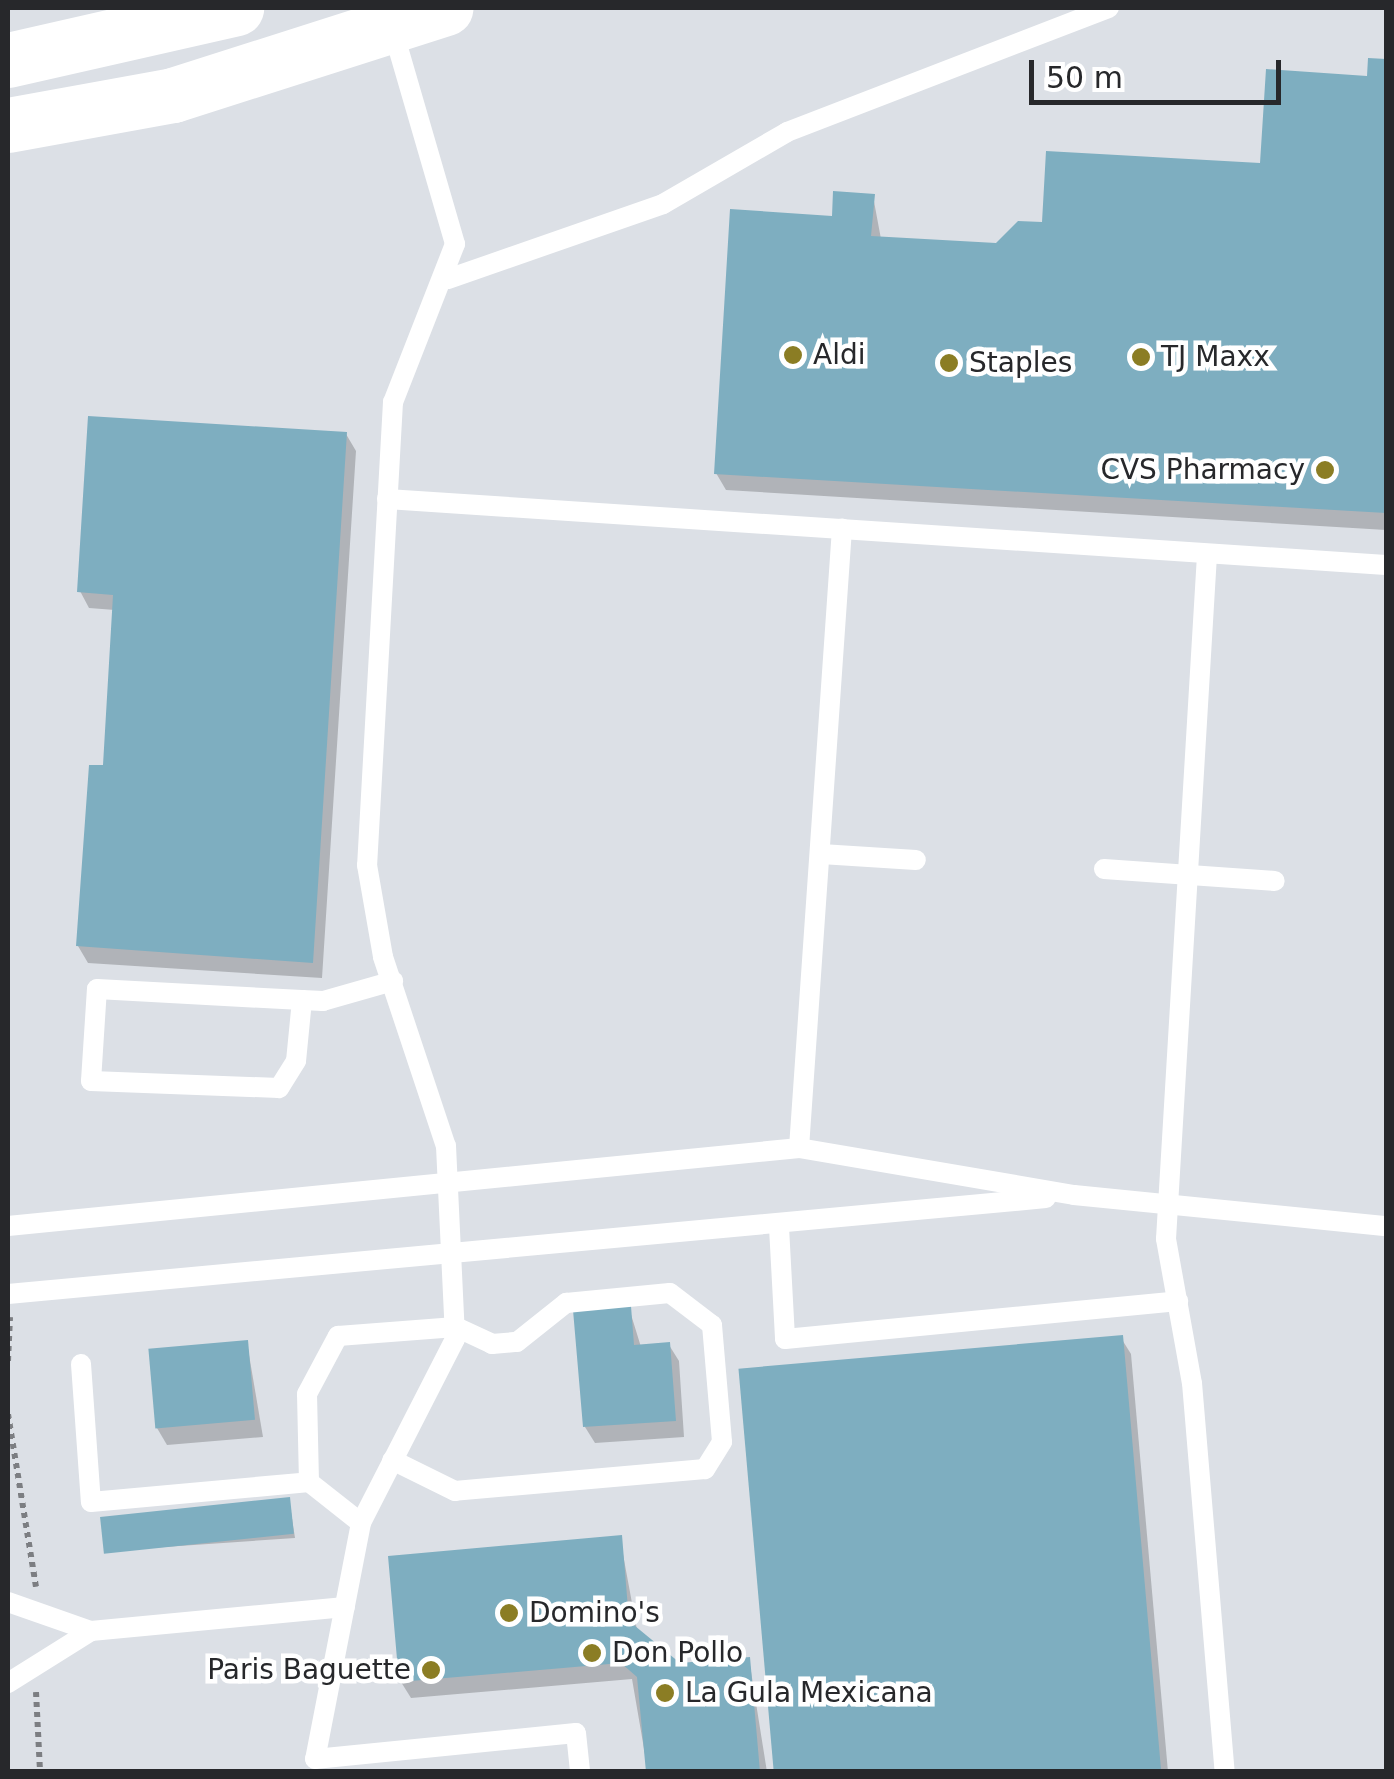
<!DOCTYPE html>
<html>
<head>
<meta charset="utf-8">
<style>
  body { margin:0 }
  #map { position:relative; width:1394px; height:1779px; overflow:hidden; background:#dce0e6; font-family:"DejaVu Sans",sans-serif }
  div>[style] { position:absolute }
  .shadow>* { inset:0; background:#0003 }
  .building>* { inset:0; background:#7eaec0; transform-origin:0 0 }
  .path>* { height:6px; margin-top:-3px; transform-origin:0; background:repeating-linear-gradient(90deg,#7c7e82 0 5px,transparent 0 10px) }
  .lane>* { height:20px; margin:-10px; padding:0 10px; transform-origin:10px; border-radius:10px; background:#fff }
  .secondary>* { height:55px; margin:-27.5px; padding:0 27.5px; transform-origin:27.5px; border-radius:27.5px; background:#fff }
  .dots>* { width:28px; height:28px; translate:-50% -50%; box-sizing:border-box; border:5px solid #fff; border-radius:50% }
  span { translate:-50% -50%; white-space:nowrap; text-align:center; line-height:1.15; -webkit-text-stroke:9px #fff; paint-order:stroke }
  .poi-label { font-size:28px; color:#27282b }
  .left { translate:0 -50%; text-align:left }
  .right { translate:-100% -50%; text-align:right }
  .frame { position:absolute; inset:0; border:10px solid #27282b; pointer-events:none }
  .scale { position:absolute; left:1029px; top:60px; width:252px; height:45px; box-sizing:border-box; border:5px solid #27282b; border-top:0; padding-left:12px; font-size:30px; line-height:35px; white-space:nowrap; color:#27282b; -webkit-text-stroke:8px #fff; paint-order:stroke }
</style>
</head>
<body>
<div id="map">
  <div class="shadow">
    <div style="clip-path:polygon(1370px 61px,1386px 62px,1386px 530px,726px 490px,716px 473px,834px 218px,873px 196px,881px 239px,997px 245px,1263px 166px,1369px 78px)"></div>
    <div style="clip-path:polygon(346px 434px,356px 451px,322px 978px,88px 963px,78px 946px,106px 768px,115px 610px,89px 608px,80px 591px)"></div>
    <div style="clip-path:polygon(629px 1308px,641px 1347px,669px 1345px,679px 1361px,684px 1437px,595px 1443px,585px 1427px)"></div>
    <div style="clip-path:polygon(1121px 1338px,1131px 1354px,1168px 1772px,780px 1772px)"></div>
    <div style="clip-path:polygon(247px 1343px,263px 1437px,167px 1445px,157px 1428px)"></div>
    <div style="clip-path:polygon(289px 1499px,295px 1538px,106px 1551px)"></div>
    <div style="clip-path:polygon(620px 1538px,637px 1630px,679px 1665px,749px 1659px,767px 1772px,648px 1772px,632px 1679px,411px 1698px,401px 1682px)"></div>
  </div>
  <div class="building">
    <div style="clip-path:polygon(1368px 58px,1386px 59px,1386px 513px,714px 474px,730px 209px,832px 216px,833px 191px,875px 194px,871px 236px,996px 243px,1018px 221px,1042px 222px,1046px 151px,1260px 163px,1266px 69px,1367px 76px)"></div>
    <div style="clip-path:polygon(88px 416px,347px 432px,313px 963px,76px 946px,89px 765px,103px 765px,113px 595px,77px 592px)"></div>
    <div style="clip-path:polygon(631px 1306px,634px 1345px,670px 1342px,676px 1421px,583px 1427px,573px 1310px)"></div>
    <div style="left:1123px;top:1335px;width:439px;height:386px;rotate:85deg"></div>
    <div style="left:248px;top:1340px;width:80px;height:100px;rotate:85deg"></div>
    <div style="left:290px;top:1497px;width:37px;height:191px;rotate:84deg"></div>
    <div style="clip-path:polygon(622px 1535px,629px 1621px,680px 1663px,750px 1657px,760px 1772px,646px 1772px,637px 1677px,621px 1663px,399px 1682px,388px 1556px)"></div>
  </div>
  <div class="path">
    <div style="left:8px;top:1361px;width:44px;rotate:-87.4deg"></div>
    <div style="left:8px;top:1414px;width:175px;rotate:80.8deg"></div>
    <div style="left:36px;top:1692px;width:80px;rotate:87.1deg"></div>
  </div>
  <div class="lane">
    <div style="left:392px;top:27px;width:226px;rotate:73.8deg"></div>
    <div style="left:455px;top:244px;width:170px;rotate:111.4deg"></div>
    <div style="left:393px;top:402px;width:464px;rotate:93.2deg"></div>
    <div style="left:367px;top:865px;width:93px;rotate:80.1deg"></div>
    <div style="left:383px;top:957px;width:199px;rotate:71.6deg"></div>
    <div style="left:446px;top:1146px;width:193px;rotate:87.3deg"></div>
    <div style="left:455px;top:1339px;width:207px;rotate:117.1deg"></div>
    <div style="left:361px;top:1523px;width:240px;rotate:101deg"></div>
    <div style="left:315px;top:1759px;width:262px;rotate:-5.7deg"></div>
    <div style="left:576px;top:1733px;width:39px;rotate:84deg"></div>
    <div style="left:448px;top:279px;width:228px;rotate:-19.2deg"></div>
    <div style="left:663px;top:204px;width:143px;rotate:-30.1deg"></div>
    <div style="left:787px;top:132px;width:345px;rotate:-21.1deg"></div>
    <div style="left:387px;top:499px;width:1001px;rotate:3.78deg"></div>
    <div style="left:1207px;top:555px;width:685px;rotate:93.43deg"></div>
    <div style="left:1166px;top:1239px;width:146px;rotate:79.8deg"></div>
    <div style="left:1192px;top:1383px;width:390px;rotate:85.2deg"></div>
    <div style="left:821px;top:854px;width:95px;rotate:3.6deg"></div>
    <div style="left:1104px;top:869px;width:171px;rotate:4deg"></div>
    <div style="left:302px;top:1000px;width:61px;rotate:95.6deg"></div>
    <div style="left:296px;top:1061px;width:32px;rotate:122deg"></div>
    <div style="left:279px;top:1088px;width:188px;rotate:-177.9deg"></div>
    <div style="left:91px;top:1081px;width:92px;rotate:-86.3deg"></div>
    <div style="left:97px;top:989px;width:205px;rotate:3.1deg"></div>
    <div style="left:302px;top:1000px;width:21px;rotate:3deg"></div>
    <div style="left:323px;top:1001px;width:73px;rotate:-15.9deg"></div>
    <div style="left:799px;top:1148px;width:621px;rotate:-86.03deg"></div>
    <div style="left:8px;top:1226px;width:795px;rotate:-5.63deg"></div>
    <div style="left:799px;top:1148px;width:279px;rotate:9.7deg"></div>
    <div style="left:1074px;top:1195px;width:314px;rotate:5.7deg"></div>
    <div style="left:779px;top:1227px;width:112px;rotate:86.9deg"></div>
    <div style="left:785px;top:1339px;width:395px;rotate:-5.5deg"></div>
    <div style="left:8px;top:1294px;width:1042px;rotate:-5.28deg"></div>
    <div style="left:81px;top:1364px;width:138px;rotate:85.9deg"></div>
    <div style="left:91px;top:1502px;width:219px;rotate:-5.2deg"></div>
    <div style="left:309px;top:1482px;width:66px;rotate:38.3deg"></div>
    <div style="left:309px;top:1482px;width:88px;rotate:-91.3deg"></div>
    <div style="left:307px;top:1394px;width:66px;rotate:-61.9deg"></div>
    <div style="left:338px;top:1336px;width:118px;rotate:-4.4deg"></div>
    <div style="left:456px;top:1327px;width:40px;rotate:25deg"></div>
    <div style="left:492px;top:1344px;width:25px;rotate:-5deg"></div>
    <div style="left:517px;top:1342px;width:63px;rotate:-38.5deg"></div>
    <div style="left:566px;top:1303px;width:104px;rotate:-5.5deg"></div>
    <div style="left:670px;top:1293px;width:53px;rotate:37.3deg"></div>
    <div style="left:712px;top:1325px;width:117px;rotate:85.1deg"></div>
    <div style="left:722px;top:1442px;width:32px;rotate:122deg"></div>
    <div style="left:705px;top:1469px;width:251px;rotate:175deg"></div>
    <div style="left:455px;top:1491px;width:70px;rotate:-153.8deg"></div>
    <div style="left:8px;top:1602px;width:88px;rotate:19.3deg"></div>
    <div style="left:8px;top:1683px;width:98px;rotate:-32.1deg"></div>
    <div style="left:91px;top:1631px;width:255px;rotate:-5.4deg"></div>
  </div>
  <div class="secondary">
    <div style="left:8px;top:60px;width:234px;rotate:-12.8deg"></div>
    <div style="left:8px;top:125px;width:168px;rotate:-10.3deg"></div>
    <div style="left:173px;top:95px;width:286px;rotate:-17.7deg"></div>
  </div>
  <div class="dots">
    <div style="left:793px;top:355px;background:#8b7d24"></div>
    <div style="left:1141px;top:357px;background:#8b7d24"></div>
    <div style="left:949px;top:363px;background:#8b7d24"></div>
    <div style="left:1325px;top:470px;background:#8b7d24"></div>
    <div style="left:509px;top:1613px;background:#8b7d24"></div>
    <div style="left:592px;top:1653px;background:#8b7d24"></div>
    <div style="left:431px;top:1670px;background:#8b7d24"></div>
    <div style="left:665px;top:1693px;background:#8b7d24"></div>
  </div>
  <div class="poi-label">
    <span class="left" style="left:813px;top:355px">Aldi</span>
    <span class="left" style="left:1161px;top:357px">TJ Maxx</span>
    <span class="left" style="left:969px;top:363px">Staples</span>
    <span class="right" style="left:1305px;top:470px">CVS Pharmacy</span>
    <span class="left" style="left:529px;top:1613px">Domino's</span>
    <span class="left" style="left:612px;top:1653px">Don Pollo</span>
    <span class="right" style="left:411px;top:1670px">Paris Baguette</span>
    <span class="left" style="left:685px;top:1693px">La Gula Mexicana</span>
  </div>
  <div class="frame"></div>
  <div class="scale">50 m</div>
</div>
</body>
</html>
